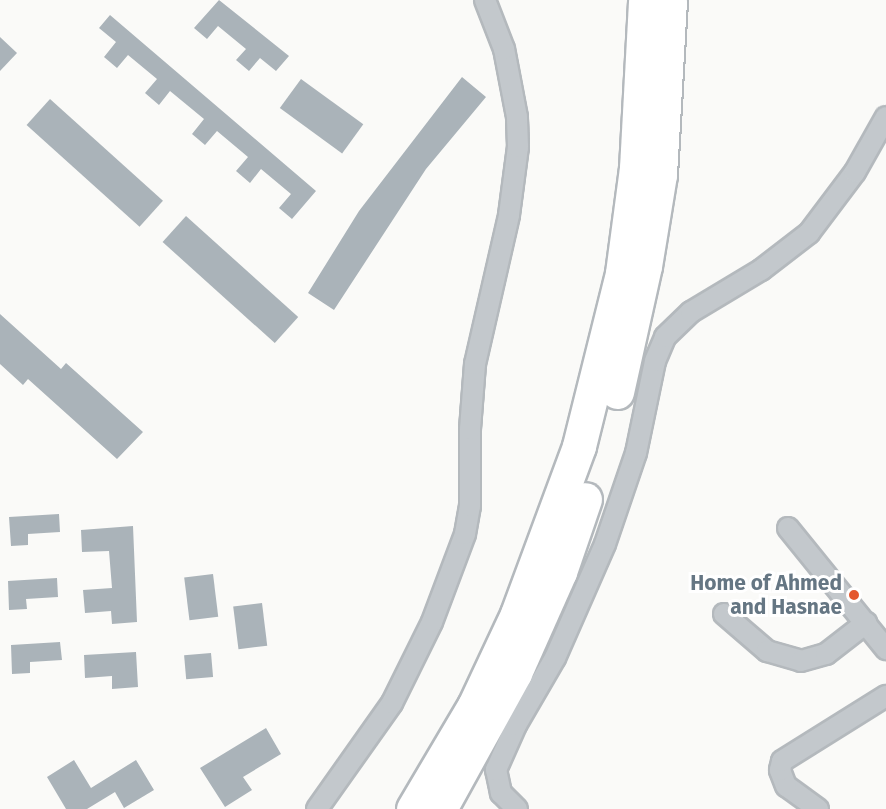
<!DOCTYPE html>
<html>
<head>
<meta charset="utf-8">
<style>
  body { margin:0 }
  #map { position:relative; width:886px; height:809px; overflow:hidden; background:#fafaf8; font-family:"Fira Sans",sans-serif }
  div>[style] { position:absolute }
  .building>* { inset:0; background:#aab3b9; transform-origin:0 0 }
  .roads { filter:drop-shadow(2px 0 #b4b9bd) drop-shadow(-2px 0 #b4b9bd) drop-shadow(0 2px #b4b9bd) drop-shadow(0 -2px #b4b9bd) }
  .street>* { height:20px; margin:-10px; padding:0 10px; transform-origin:10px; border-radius:10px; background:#c3c8cc }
  .highway>* { height:33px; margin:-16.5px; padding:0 16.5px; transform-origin:16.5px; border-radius:16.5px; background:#fff }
  .dots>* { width:16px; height:16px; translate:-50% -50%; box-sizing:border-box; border:3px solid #fff; border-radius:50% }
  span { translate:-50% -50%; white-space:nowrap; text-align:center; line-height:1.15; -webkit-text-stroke:6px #fff; paint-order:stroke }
  .poi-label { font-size:21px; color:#657683; font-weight:700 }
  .right { translate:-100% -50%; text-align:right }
</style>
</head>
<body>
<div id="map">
  <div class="building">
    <div style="clip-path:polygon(219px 0,289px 56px,276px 71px,260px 58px,249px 71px,236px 60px,246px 49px,218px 26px,207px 39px,194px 28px)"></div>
    <div style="clip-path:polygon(110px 15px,316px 191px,292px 219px,279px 208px,291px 194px,261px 169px,250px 183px,236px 171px,248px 157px,217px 131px,205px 145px,192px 134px,204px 119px,170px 91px,159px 105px,145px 93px,157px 79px,128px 55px,117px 68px,104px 57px,116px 42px,99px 28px)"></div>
    <div style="clip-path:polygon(0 37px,17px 53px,0 71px)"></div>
    <div style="clip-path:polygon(462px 77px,486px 97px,426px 169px,334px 310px,308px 293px,359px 211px)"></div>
    <div style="left:301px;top:79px;width:77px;height:36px;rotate:36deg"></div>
    <div style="left:50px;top:99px;width:152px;height:35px;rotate:42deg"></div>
    <div style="left:186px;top:216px;width:151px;height:35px;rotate:42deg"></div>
    <div style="clip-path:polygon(0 314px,61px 369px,66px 363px,143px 432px,117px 459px,28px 379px,23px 385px,0 364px)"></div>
    <div style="clip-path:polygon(59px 514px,60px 532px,28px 534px,28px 545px,11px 546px,9px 517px)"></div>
    <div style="clip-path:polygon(133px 526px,137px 622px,112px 624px,111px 611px,85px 613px,83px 590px,112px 588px,109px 551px,82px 552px,81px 530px)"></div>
    <div style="left:213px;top:574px;width:43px;height:29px;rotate:83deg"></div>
    <div style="clip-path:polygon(57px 578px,58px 597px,26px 599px,27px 609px,9px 610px,8px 581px)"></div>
    <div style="left:262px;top:603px;width:43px;height:29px;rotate:83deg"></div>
    <div style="clip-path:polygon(60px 642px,62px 660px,30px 662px,30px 673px,12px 674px,11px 645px)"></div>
    <div style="clip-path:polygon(136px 652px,138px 687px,112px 689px,112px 676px,85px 678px,84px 655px)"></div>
    <div style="left:211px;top:653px;width:24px;height:27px;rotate:85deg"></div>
    <div style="clip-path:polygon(266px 728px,281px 754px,243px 777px,252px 790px,225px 807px,200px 768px)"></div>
    <div style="clip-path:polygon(74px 760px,91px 788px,136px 760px,154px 790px,124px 808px,115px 792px,87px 809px,66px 809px,47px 777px)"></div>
  </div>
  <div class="roads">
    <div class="street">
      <div style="left:788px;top:528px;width:156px;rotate:51deg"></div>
      <div style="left:724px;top:614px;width:57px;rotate:40.7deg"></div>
      <div style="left:767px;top:651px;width:35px;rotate:16deg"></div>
      <div style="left:801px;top:661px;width:26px;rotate:-16deg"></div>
      <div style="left:826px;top:654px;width:51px;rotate:-37.8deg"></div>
      <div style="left:317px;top:809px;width:130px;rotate:-54.7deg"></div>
      <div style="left:392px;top:703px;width:90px;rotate:-63.7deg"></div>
      <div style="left:432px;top:622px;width:94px;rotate:-69.4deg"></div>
      <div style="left:465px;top:534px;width:28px;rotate:-80deg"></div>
      <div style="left:470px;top:506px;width:77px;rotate:-90deg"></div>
      <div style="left:470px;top:429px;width:65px;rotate:-85.6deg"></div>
      <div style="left:475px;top:364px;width:153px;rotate:-77.1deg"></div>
      <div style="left:509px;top:215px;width:69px;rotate:-82.5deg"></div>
      <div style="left:518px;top:147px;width:30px;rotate:-92deg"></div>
      <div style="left:517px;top:117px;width:69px;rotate:-100.8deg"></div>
      <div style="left:504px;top:49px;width:53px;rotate:-111.2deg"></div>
      <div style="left:517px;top:809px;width:23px;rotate:-135deg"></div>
      <div style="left:501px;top:793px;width:24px;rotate:-102deg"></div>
      <div style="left:496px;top:770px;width:49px;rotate:-66deg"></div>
      <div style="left:516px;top:725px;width:78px;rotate:-59.8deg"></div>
      <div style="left:555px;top:658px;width:124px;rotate:-66.3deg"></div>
      <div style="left:605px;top:544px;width:96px;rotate:-71.2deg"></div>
      <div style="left:636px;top:453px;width:94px;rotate:-78.3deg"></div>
      <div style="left:655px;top:361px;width:26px;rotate:-67deg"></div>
      <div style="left:665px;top:337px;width:36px;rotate:-44deg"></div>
      <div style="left:691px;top:312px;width:82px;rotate:-31deg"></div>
      <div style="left:761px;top:270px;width:61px;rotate:-37.6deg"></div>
      <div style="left:809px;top:233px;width:76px;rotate:-53deg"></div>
      <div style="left:855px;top:172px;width:63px;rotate:-60.6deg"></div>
      <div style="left:818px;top:809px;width:39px;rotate:-144deg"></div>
      <div style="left:786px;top:786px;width:17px;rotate:-111deg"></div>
      <div style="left:780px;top:770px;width:9px;rotate:-77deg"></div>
      <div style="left:782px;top:761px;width:123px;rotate:-32deg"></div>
    </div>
    <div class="highway">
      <div style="left:617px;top:392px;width:129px;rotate:-77.5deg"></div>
      <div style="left:645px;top:266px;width:93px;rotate:-80.7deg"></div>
      <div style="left:660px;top:174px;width:174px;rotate:-86.7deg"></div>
      <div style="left:413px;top:809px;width:120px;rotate:-59.4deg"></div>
      <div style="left:474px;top:706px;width:102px;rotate:-64.9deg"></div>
      <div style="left:517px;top:614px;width:179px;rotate:-69.7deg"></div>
      <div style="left:579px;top:446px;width:178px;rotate:-76deg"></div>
      <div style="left:622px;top:273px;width:106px;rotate:-82.4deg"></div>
      <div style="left:636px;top:168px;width:168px;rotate:-86.9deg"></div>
      <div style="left:440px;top:809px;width:155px;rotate:-61.1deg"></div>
      <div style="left:515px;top:673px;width:111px;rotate:-66deg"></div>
      <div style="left:560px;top:572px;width:77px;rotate:-71.1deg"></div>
    </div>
  </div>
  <div class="dots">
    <div style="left:854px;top:595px;background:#e4572e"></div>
  </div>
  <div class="poi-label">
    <span class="right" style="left:842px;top:595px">Home of Ahmed<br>and Hasnae</span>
  </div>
</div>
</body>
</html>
